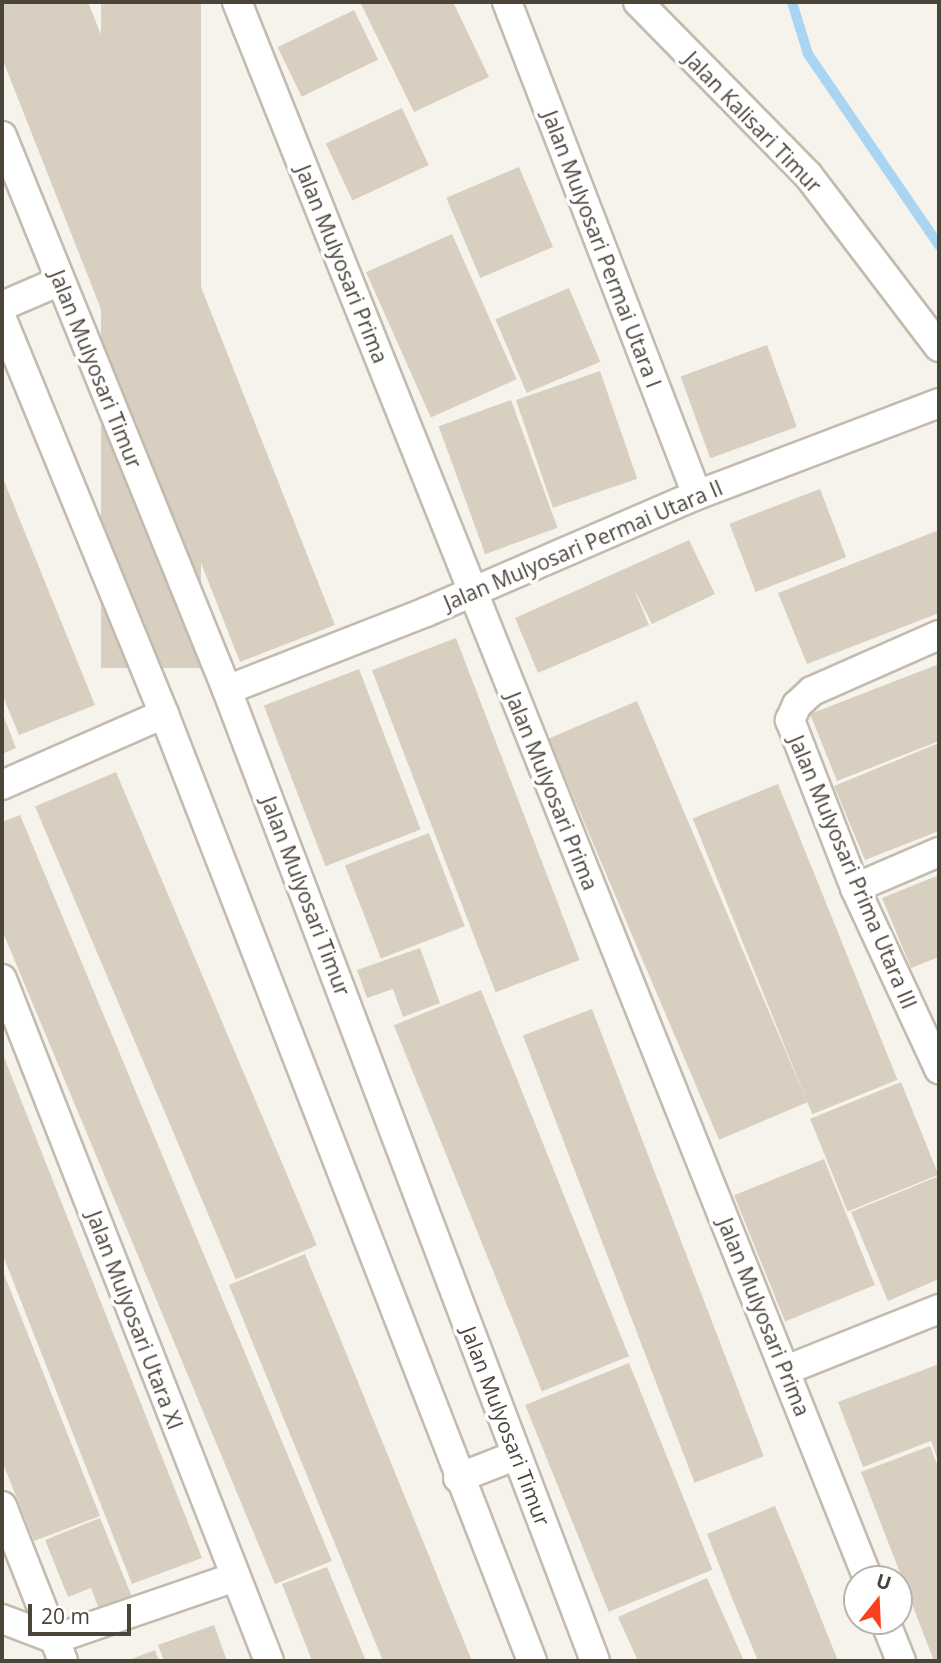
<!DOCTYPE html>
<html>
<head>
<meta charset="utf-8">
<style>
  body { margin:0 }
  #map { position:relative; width:941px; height:1663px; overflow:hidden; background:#f6f3ec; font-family:"Open Sans",sans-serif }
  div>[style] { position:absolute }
  .stream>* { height:10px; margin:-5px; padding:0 5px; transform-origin:5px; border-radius:5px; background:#a9d4f2 }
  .building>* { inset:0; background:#d8cfc1; transform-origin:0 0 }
  .roads { filter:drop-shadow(2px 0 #c2bbae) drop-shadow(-2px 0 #c2bbae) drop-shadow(0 2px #c2bbae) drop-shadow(0 -2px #c2bbae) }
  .minor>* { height:28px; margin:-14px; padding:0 14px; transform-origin:14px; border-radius:14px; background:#fff }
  span { translate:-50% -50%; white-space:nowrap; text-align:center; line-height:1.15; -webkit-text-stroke:7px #fff; paint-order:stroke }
  .street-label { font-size:21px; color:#4b4439 }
  .frame { position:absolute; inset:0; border:4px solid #4b4439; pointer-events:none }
  .north { position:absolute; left:843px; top:1565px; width:70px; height:70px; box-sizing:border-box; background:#fff; border:2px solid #b7b4b0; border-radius:50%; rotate:18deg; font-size:19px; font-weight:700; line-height:28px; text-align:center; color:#4b4439 }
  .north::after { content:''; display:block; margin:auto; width:24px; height:32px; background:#fc3f1d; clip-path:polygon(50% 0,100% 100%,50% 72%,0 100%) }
  .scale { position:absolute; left:28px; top:1604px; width:103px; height:32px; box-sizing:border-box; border:4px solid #4b4439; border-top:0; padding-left:9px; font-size:21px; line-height:24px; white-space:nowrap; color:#4b4439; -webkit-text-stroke:5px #fff; paint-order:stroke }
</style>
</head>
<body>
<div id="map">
  <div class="stream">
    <div style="left:792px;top:2px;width:54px;rotate:72.9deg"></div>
    <div style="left:808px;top:54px;width:232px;rotate:55.6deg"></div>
  </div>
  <div class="building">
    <div style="clip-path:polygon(2px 2px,88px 2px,335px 625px,240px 662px,2px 58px)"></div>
    <div style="left:101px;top:2px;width:100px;height:666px"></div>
    <div style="clip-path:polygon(360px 2px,453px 2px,489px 77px,414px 112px)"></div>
    <div style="left:354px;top:10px;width:55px;height:85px;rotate:64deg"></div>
    <div style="left:402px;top:108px;width:63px;height:84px;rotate:65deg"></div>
    <div style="left:519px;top:167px;width:87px;height:79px;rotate:67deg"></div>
    <div style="left:452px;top:234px;width:159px;height:94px;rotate:66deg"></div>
    <div style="left:569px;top:288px;width:80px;height:80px;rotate:67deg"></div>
    <div style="left:767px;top:345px;width:87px;height:92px;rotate:70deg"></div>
    <div style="left:600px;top:371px;width:114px;height:89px;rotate:71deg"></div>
    <div style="left:511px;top:400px;width:136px;height:77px;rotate:70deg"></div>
    <div style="clip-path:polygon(2px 476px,95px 705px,19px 735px,2px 694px)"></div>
    <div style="left:820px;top:489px;width:73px;height:97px;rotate:69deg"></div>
    <div style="clip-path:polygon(939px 530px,939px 613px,807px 664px,778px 593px)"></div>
    <div style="clip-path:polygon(689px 540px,715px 594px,652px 624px,633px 587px,649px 625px,538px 673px,515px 618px)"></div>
    <div style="left:456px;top:638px;width:345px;height:90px;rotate:69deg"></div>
    <div style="clip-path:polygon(939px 664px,939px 741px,837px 781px,810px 714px)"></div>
    <div style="left:359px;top:669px;width:172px;height:102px;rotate:69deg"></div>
    <div style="left:637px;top:701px;width:436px;height:96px;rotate:67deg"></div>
    <div style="clip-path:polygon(2px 712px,16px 748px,2px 754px)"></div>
    <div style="clip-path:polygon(939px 743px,939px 831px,865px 860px,834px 786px)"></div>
    <div style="left:116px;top:772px;width:514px;height:88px;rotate:67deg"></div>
    <div style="left:778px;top:784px;width:319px;height:92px;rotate:68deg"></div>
    <div style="clip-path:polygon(20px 815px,332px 1561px,275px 1584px,2px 930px,2px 822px)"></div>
    <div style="left:429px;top:833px;width:100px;height:90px;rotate:69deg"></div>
    <div style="clip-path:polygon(939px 875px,939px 957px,911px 968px,882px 898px)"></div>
    <div style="clip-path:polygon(420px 948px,440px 1003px,403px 1017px,393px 989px,367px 998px,357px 970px)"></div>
    <div style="left:481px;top:990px;width:395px;height:94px;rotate:68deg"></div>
    <div style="left:592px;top:1009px;width:479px;height:74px;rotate:69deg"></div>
    <div style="clip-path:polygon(2px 1052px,202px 1558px,132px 1584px,2px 1253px)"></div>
    <div style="left:901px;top:1082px;width:100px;height:98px;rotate:68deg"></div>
    <div style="left:824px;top:1159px;width:136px;height:97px;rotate:68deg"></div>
    <div style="clip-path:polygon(939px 1176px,939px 1279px,888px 1301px,851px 1212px)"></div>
    <div style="clip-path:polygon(305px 1254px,342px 1343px,472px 1661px,383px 1661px,353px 1588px,229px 1285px)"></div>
    <div style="clip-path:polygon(2px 1269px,100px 1516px,34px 1541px,2px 1461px)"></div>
    <div style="left:629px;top:1363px;width:223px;height:112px;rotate:68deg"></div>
    <div style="clip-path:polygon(939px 1364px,939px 1463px,931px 1441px,863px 1467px,838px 1402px)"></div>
    <div style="clip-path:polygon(930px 1446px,939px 1469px,939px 1661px,934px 1661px,861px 1472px)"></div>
    <div style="clip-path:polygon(775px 1506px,804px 1576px,838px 1661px,758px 1661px,734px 1603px,707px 1534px)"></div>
    <div style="clip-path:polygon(100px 1518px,132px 1597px,99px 1609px,91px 1588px,68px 1597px,45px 1540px)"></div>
    <div style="clip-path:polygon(327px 1567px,366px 1661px,373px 1661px,312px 1661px,282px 1584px)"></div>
    <div style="clip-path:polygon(707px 1578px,744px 1661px,638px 1661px,618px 1617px)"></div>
    <div style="clip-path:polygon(214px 1625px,227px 1661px,164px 1661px,158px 1645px)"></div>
    <div style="clip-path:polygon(155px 1650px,159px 1661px,126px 1661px)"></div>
  </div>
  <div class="roads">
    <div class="minor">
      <div style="left:237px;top:2px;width:1699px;rotate:68.19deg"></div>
      <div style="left:507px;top:2px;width:528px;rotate:68.92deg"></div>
      <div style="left:638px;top:2px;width:243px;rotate:45.5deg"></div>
      <div style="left:808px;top:175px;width:216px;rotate:52.7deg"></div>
      <div style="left:2px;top:136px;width:598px;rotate:67.9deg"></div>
      <div style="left:227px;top:690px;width:1038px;rotate:69.24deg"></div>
      <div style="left:2px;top:306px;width:63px;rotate:-23.3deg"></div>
      <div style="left:2px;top:319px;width:427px;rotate:67.7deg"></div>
      <div style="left:164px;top:714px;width:1016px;rotate:68.76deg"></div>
      <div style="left:939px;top:635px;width:139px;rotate:156.2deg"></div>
      <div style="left:812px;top:691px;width:21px;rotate:137deg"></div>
      <div style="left:797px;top:705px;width:17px;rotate:115deg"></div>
      <div style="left:790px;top:720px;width:180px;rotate:68.8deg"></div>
      <div style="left:855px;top:888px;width:200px;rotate:65.1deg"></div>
      <div style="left:227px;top:690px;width:214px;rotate:-21.4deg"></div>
      <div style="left:426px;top:612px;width:295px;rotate:-23.4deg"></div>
      <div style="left:697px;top:495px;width:259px;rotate:-20.8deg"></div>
      <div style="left:2px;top:785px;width:177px;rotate:-23.7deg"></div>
      <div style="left:855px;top:888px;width:91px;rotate:-23.2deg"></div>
      <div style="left:2px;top:979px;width:732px;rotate:68.62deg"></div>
      <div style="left:786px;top:1370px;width:165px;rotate:-21.7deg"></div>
      <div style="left:458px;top:1478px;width:63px;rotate:-21.3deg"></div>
      <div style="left:2px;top:1506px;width:167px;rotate:68.5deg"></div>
      <div style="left:2px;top:1619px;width:57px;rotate:20.7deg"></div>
      <div style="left:55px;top:1639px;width:190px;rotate:-19deg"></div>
      <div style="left:885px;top:1621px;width:43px;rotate:68.2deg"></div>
    </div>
  </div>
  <div class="street-label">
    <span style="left:753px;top:122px;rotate:46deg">Jalan Kalisari Timur</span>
    <span style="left:602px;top:249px;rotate:69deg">Jalan Mulyosari Permai Utara I</span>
    <span style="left:342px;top:264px;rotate:68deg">Jalan Mulyosari Prima</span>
    <span style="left:96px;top:369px;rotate:68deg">Jalan Mulyosari Timur</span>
    <span style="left:583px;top:545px;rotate:-23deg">Jalan Mulyosari Permai Utara II</span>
    <span style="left:552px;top:791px;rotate:68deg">Jalan Mulyosari Prima</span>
    <span style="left:853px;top:872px;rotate:67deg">Jalan Mulyosari Prima Utara III</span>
    <span style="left:306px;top:896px;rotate:69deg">Jalan Mulyosari Timur</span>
    <span style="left:764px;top:1317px;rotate:68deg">Jalan Mulyosari Prima</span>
    <span style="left:135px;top:1320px;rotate:69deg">Jalan Mulyosari Utara XI</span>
    <span style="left:506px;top:1426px;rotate:69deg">Jalan Mulyosari Timur</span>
  </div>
  <div class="frame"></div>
  <div class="north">U</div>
  <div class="scale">20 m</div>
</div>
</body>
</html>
